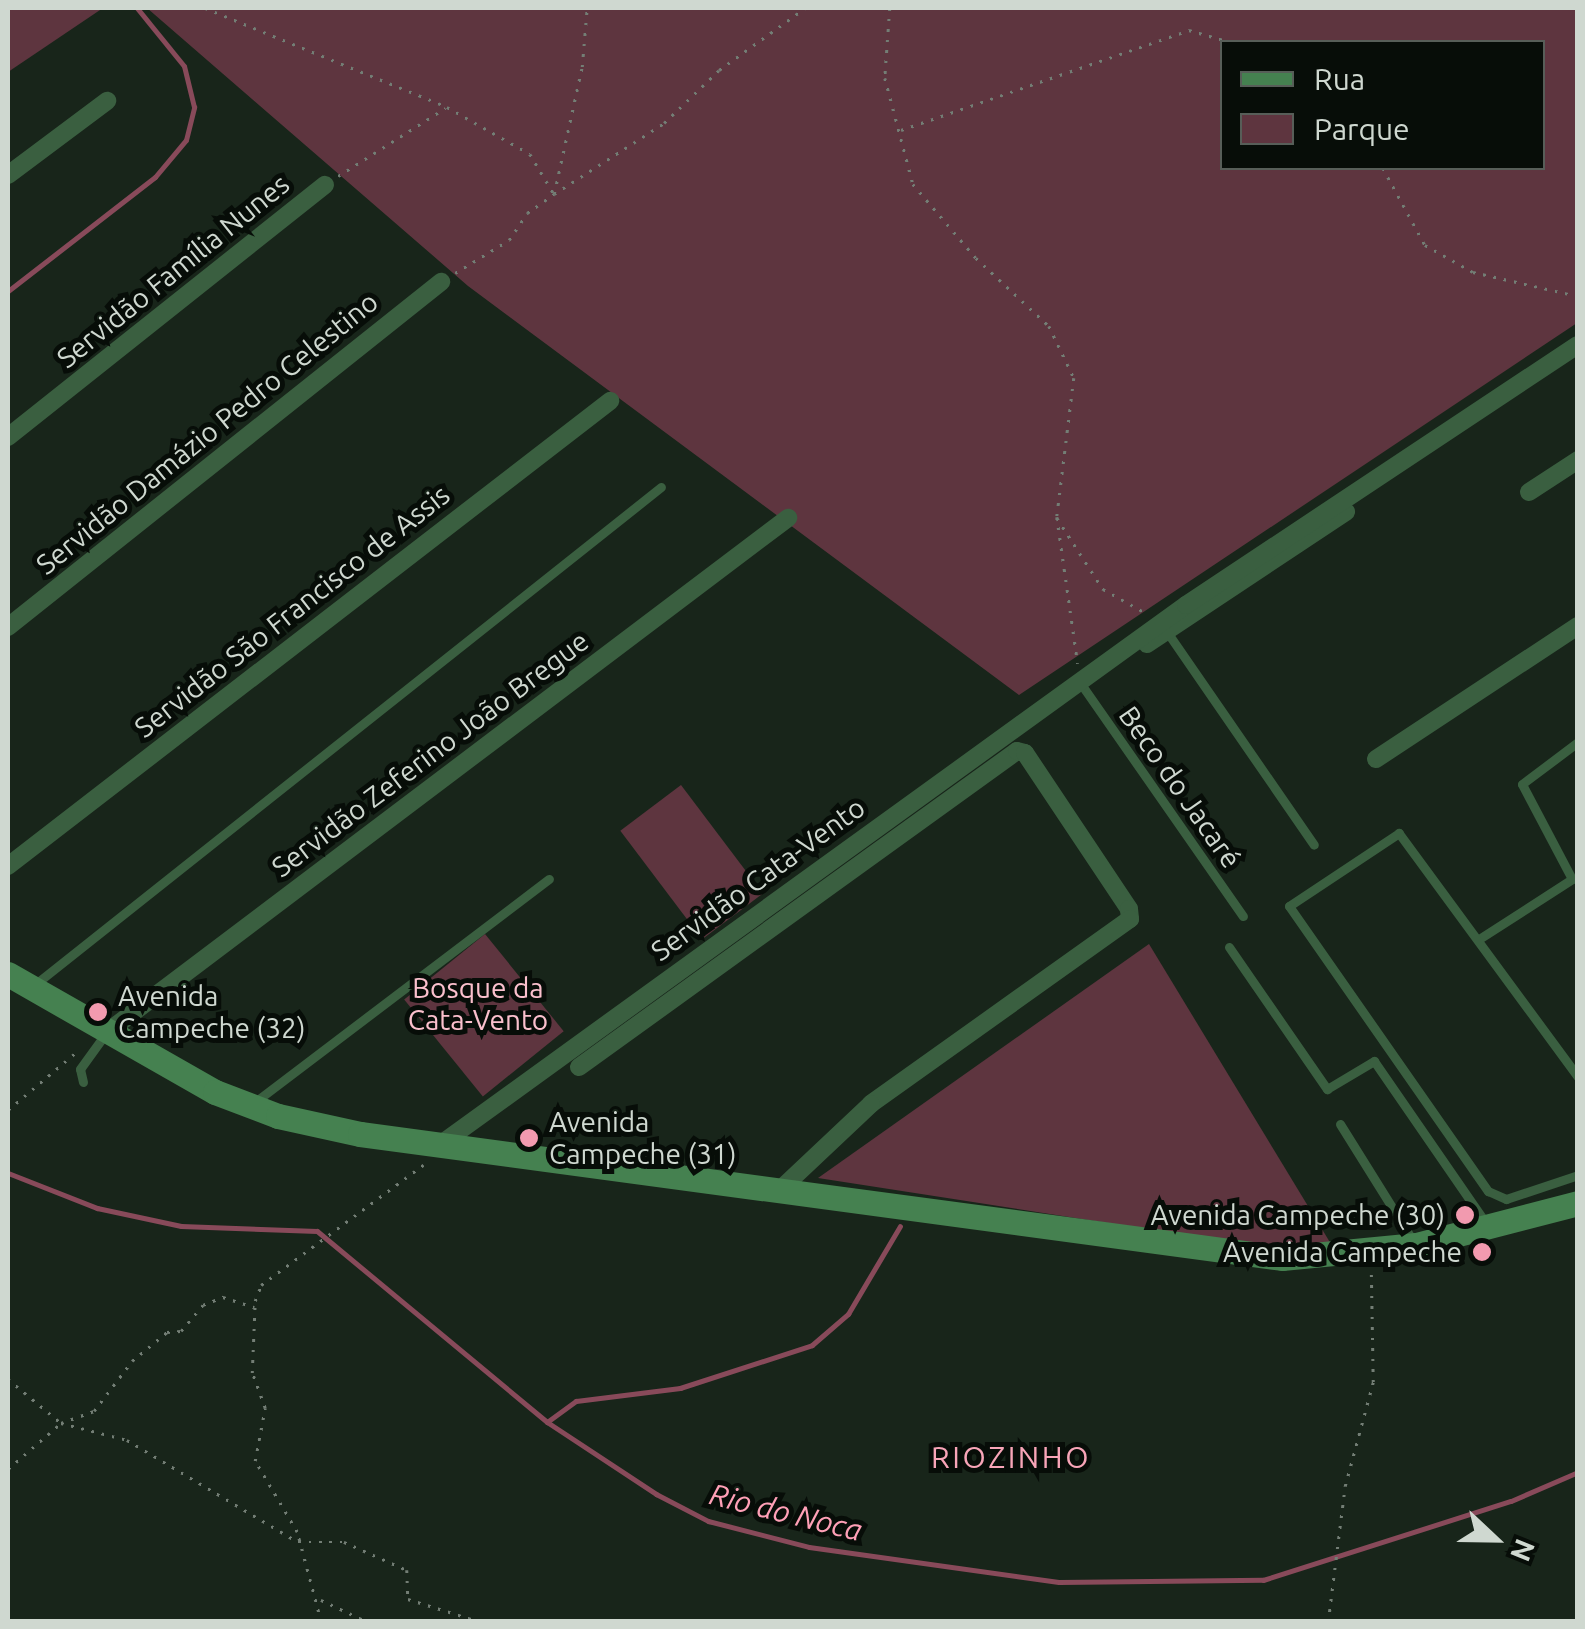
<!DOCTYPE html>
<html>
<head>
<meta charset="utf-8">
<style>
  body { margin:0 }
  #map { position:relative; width:1585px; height:1629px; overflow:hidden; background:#18251a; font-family:Ubuntu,sans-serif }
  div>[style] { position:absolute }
  .green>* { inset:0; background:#5e353f; transform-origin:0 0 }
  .stream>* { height:5px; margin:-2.5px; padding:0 2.5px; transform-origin:2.5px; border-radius:2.5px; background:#884a5a }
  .path>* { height:2.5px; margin-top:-1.25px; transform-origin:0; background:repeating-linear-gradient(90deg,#737e75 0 2.5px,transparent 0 10.5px) }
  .service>* { height:9px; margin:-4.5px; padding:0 4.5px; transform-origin:4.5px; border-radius:4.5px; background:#3a5f40 }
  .minor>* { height:18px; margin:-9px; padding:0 9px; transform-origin:9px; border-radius:9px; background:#3a5f40 }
  .secondary>* { height:25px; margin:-12.5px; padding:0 12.5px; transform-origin:12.5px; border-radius:12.5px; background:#458150 }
  .dots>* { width:28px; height:28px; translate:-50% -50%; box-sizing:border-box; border:5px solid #070d08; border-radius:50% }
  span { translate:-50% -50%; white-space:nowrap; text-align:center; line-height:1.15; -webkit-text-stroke:10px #070d08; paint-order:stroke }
  .street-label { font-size:28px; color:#cfd8d0 }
  .park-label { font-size:28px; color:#fbc0cd }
  .poi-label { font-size:28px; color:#cfd8d0 }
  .left { translate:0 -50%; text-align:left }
  .right { translate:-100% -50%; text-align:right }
  .neighbourhood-label { font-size:30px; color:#f8a5b8; letter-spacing:2.5px }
  .water-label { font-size:30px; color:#ffa0b7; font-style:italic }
  .frame { position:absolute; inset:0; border:10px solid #cfd8d0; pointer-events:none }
  .legend { position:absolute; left:1220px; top:40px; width:325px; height:130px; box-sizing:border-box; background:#070d08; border:2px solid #575e58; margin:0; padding:12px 18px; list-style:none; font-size:30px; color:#cfd8d0 }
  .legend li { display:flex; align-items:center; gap:20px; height:50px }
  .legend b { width:50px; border:2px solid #575e58 }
  .north { position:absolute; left:1445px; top:1489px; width:100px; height:100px; -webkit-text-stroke:8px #070d08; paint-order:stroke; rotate:112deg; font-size:28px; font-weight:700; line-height:40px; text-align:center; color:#cfd8d0 }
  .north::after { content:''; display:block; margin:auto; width:35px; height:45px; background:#cfd8d0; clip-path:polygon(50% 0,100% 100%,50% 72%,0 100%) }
</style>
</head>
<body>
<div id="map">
  <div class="green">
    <div style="clip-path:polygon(8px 8px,103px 8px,8px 72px)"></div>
    <div style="clip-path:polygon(evenodd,147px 8px,1577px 8px,1577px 323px,1019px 695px,468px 286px,147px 8px,1222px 42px,1542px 42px,1542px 168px,1222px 168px,1222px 42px)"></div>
    <div style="left:681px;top:785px;width:136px;height:76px;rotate:53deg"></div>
    <div style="left:485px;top:934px;width:125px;height:104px;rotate:51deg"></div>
    <div style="clip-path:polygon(1149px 944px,1331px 1244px,1255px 1246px,818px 1178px)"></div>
  </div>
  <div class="stream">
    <div style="left:8px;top:291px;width:186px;rotate:-37.8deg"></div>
    <div style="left:155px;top:177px;width:48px;rotate:-50deg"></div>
    <div style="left:186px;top:140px;width:34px;rotate:-76deg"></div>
    <div style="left:194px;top:107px;width:42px;rotate:-103.7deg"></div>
    <div style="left:184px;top:66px;width:75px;rotate:-129deg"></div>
    <div style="left:8px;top:1173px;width:96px;rotate:21.5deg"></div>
    <div style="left:97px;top:1208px;width:86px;rotate:12.1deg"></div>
    <div style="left:181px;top:1226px;width:136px;rotate:2.1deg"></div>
    <div style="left:317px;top:1231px;width:299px;rotate:39.7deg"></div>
    <div style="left:547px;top:1422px;width:131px;rotate:33.4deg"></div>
    <div style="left:656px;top:1494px;width:59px;rotate:27.4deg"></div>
    <div style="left:708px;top:1521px;width:104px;rotate:14.4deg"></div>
    <div style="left:809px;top:1547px;width:252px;rotate:8deg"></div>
    <div style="left:1059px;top:1582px;width:204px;rotate:-0.6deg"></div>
    <div style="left:1263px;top:1580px;width:260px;rotate:-17.7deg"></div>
    <div style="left:1511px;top:1501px;width:73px;rotate:-23.4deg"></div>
    <div style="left:547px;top:1422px;width:36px;rotate:-36deg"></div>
    <div style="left:576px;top:1401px;width:105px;rotate:-7.1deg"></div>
    <div style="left:680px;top:1388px;width:139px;rotate:-18deg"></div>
    <div style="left:812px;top:1345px;width:48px;rotate:-40.7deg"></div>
    <div style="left:848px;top:1314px;width:102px;rotate:-59.4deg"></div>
  </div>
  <div class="path">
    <div style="left:205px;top:8px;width:261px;rotate:22.2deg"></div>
    <div style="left:447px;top:107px;width:95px;rotate:29.5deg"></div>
    <div style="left:530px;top:154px;width:47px;rotate:59deg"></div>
    <div style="left:554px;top:194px;width:131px;rotate:-32.8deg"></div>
    <div style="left:664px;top:123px;width:76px;rotate:-43.9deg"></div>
    <div style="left:719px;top:70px;width:106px;rotate:-35.8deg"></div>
    <div style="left:890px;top:8px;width:70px;rotate:94.1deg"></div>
    <div style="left:885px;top:78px;width:110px;rotate:75.2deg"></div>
    <div style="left:913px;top:184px;width:97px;rotate:49.6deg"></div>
    <div style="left:976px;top:258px;width:100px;rotate:43deg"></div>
    <div style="left:1049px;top:326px;width:58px;rotate:64.3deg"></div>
    <div style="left:1074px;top:378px;width:140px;rotate:97deg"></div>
    <div style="left:1057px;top:517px;width:148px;rotate:81.9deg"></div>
    <div style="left:901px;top:130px;width:305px;rotate:-19.1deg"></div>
    <div style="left:1189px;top:30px;width:43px;rotate:16.3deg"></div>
    <div style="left:1383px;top:168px;width:88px;rotate:61.4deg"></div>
    <div style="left:1425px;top:245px;width:55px;rotate:29.4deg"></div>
    <div style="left:1473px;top:272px;width:108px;rotate:12.9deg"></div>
    <div style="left:338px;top:176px;width:127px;rotate:-32.4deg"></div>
    <div style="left:455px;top:273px;width:63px;rotate:-31.4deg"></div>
    <div style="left:509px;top:240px;width:32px;rotate:-56deg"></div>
    <div style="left:527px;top:213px;width:33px;rotate:-35deg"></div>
    <div style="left:554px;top:194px;width:130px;rotate:-77.6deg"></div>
    <div style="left:582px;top:67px;width:59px;rotate:-85.2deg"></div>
    <div style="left:1057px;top:518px;width:85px;rotate:57.1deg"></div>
    <div style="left:1103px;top:589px;width:47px;rotate:29.3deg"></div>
    <div style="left:8px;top:1110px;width:87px;rotate:-40.3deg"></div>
    <div style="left:8px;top:1379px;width:69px;rotate:39.7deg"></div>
    <div style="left:61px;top:1423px;width:68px;rotate:14.4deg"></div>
    <div style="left:127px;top:1440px;width:199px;rotate:30.8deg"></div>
    <div style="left:298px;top:1542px;width:46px"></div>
    <div style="left:344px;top:1542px;width:69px;rotate:24deg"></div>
    <div style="left:407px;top:1570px;width:29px;rotate:88deg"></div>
    <div style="left:408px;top:1599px;width:77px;rotate:17.5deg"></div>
    <div style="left:8px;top:1469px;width:70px;rotate:-41deg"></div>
    <div style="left:61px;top:1423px;width:35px;rotate:-20deg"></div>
    <div style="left:94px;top:1411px;width:63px;rotate:-52.8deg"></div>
    <div style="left:132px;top:1361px;width:45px;rotate:-39.6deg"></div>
    <div style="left:167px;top:1332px;width:14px;rotate:-4deg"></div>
    <div style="left:181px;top:1331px;width:34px;rotate:-50deg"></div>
    <div style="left:203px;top:1305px;width:22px;rotate:-22deg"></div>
    <div style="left:223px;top:1297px;width:33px;rotate:18deg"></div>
    <div style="left:321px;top:1600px;width:52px;rotate:25.1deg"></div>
    <div style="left:321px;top:1622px;width:93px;rotate:-104.9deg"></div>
    <div style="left:297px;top:1532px;width:82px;rotate:-120.6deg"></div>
    <div style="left:255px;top:1461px;width:54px;rotate:-79.3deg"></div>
    <div style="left:265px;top:1408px;width:37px;rotate:-110deg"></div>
    <div style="left:252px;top:1373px;width:72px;rotate:-87.6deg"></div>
    <div style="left:255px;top:1301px;width:17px;rotate:-69deg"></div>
    <div style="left:261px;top:1285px;width:202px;rotate:-36.5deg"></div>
    <div style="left:647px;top:1622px;width:6px"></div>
    <div style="left:1328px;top:1622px;width:137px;rotate:-82.9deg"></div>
    <div style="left:1345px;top:1486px;width:108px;rotate:-74.9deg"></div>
    <div style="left:1373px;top:1382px;width:113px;rotate:-91deg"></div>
  </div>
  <div class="service">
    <div style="left:1165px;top:629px;width:262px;rotate:55.4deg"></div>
    <div style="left:1081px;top:684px;width:283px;rotate:55.1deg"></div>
    <div style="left:1479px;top:939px;width:111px;rotate:-32.8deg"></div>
    <div style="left:1572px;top:879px;width:107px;rotate:-117.8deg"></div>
    <div style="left:1522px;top:784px;width:70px;rotate:-36.9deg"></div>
    <div style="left:1229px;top:947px;width:173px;rotate:55.4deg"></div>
    <div style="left:1327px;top:1089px;width:55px;rotate:-30.8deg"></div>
    <div style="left:1374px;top:1061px;width:196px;rotate:55.4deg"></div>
    <div style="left:33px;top:986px;width:802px;rotate:-38.47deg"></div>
    <div style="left:1578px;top:1077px;width:303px;rotate:-126.3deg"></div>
    <div style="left:1399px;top:833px;width:132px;rotate:146.4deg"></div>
    <div style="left:1289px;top:906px;width:348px;rotate:55.1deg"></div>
    <div style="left:1488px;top:1191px;width:20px;rotate:24deg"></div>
    <div style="left:1506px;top:1199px;width:76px;rotate:-18.4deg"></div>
    <div style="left:83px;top:1082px;width:13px;rotate:-103deg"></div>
    <div style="left:80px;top:1069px;width:44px;rotate:-54.2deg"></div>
    <div style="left:255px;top:1102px;width:369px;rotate:-37.2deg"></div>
    <div style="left:1340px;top:1124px;width:138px;rotate:58deg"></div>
  </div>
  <div class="minor">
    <div style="left:8px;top:175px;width:124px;rotate:-36.8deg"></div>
    <div style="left:8px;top:437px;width:405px;rotate:-38.5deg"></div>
    <div style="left:1529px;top:492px;width:59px;rotate:-33.1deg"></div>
    <div style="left:8px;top:627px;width:554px;rotate:-38.55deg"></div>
    <div style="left:1147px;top:644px;width:239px;rotate:-33.6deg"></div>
    <div style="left:1376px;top:759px;width:242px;rotate:-33.4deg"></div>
    <div style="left:8px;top:866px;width:761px;rotate:-37.68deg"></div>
    <div style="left:106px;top:1033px;width:855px;rotate:-37.06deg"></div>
    <div style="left:579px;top:1067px;width:540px;rotate:-35.81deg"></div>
    <div style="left:1017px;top:751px;width:8px;rotate:14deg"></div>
    <div style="left:1025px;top:753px;width:187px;rotate:56.3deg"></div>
    <div style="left:1129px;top:909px;width:10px;rotate:84deg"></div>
    <div style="left:1130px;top:919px;width:318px;rotate:144.5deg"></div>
    <div style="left:871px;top:1104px;width:121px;rotate:136.7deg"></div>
    <div style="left:441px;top:1144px;width:920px;rotate:-35.89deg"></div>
    <div style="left:1186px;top:605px;width:470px;rotate:-33.6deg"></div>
  </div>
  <div class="secondary">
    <div style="left:8px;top:974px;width:238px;rotate:29.7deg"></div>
    <div style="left:215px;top:1092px;width:67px;rotate:20.9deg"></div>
    <div style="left:278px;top:1116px;width:84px;rotate:12.4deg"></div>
    <div style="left:360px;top:1134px;width:930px;rotate:7.66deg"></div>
    <div style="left:1282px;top:1258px;width:135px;rotate:-5.5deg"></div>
    <div style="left:1416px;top:1245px;width:167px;rotate:-14.5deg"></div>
  </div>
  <div class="dots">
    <div style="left:98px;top:1012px;background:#f29aaf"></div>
    <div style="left:529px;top:1138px;background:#f29aaf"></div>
    <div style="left:1465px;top:1215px;background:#f29aaf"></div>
    <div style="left:1482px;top:1252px;background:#f29aaf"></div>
  </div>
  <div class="street-label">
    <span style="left:173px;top:271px;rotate:-39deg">Servidão Família Nunes</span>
    <span style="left:207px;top:433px;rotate:-39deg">Servidão Damázio Pedro Celestino</span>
    <span style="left:292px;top:611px;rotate:-38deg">Servidão São Francisco de Assis</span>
    <span style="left:430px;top:754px;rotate:-37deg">Servidão Zeferino João Bregue</span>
    <span style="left:1180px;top:787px;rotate:55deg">Beco do Jacaré</span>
    <span style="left:758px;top:879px;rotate:-36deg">Servidão Cata-Vento</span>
  </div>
  <div class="park-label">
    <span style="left:478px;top:1004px">Bosque da<br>Cata-Vento</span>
  </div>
  <div class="poi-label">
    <span class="left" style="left:118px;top:1012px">Avenida<br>Campeche (32)</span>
    <span class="left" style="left:549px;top:1138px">Avenida<br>Campeche (31)</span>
    <span class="right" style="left:1445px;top:1215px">Avenida Campeche (30)</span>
    <span class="right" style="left:1462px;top:1252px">Avenida Campeche</span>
  </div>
  <div class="neighbourhood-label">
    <span style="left:1011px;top:1457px">RIOZINHO</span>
  </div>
  <div class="water-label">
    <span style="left:786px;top:1512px;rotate:14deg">Rio do Noca</span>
  </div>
  <div class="frame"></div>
  <ul class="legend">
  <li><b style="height:12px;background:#458150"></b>Rua</li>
  <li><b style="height:28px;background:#5e353f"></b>Parque</li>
  </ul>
  <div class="north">N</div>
</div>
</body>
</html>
